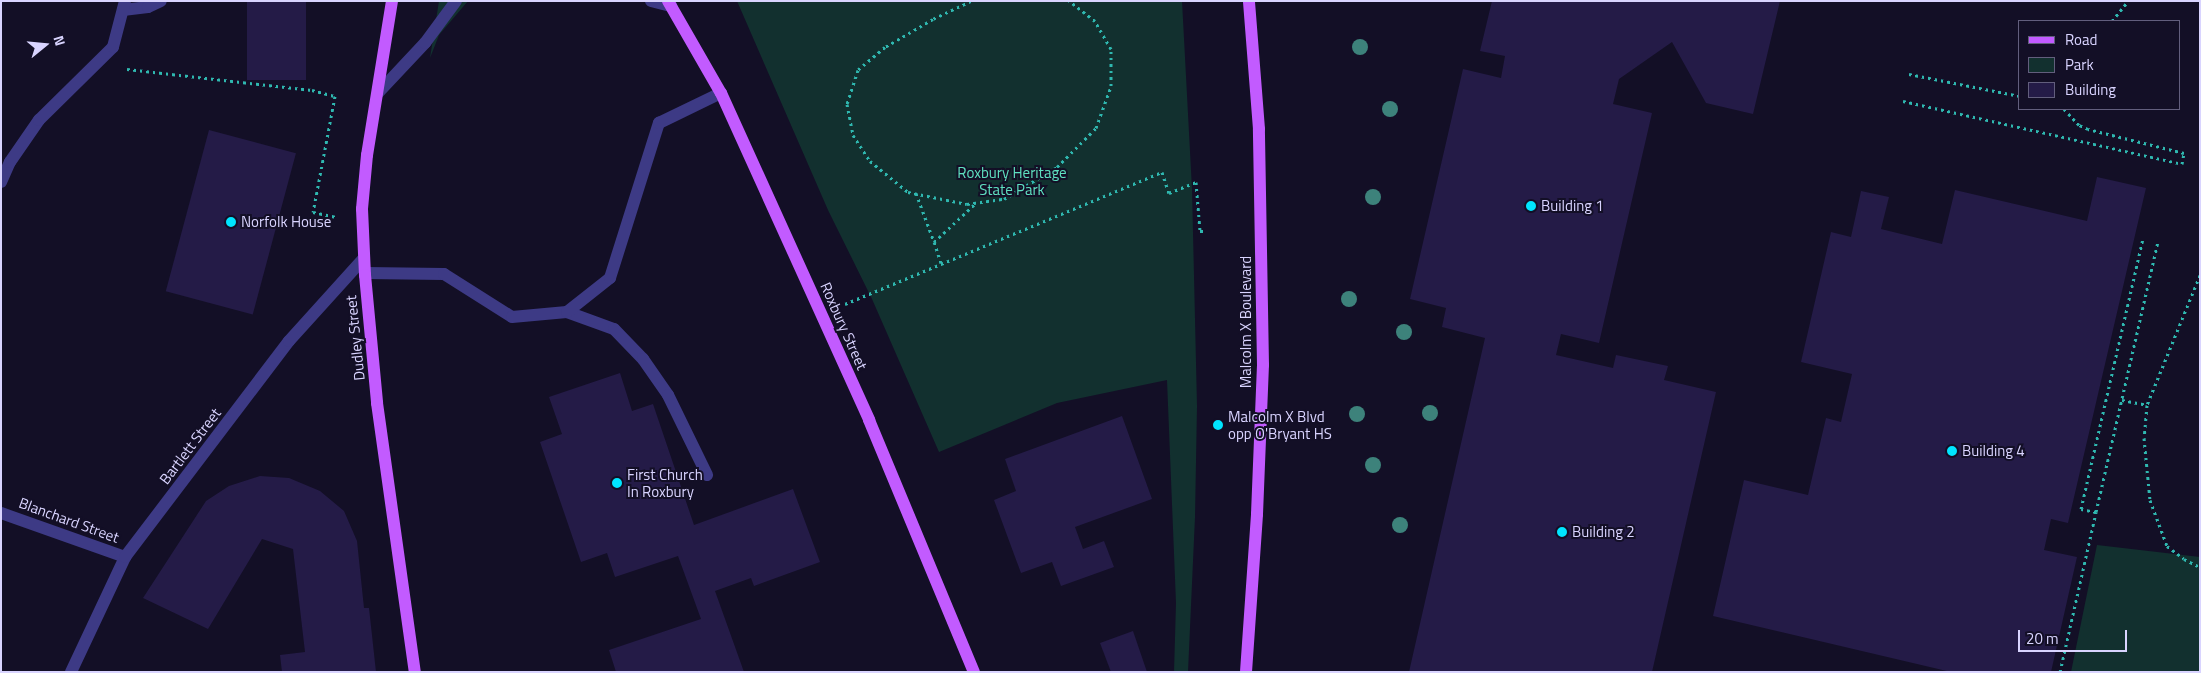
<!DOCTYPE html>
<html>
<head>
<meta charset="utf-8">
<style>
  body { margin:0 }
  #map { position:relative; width:2201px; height:673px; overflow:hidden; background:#130f26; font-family:"Titillium Web",sans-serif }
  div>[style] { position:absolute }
  .green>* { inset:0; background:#12302f }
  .building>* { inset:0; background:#241b47; transform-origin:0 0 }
  .path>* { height:3px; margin-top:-1.5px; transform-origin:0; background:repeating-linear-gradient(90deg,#2fb8b0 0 2.5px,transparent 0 6.5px) }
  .minor>* { height:12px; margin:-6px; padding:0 6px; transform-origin:6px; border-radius:6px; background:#3d3a85 }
  .major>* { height:12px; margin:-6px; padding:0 6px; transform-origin:6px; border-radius:6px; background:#c25bff }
  .trees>* { width:16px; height:16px; margin:-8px; border-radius:50%; background:#3d827b }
  .dots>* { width:14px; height:14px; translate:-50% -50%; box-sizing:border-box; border:2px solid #130f26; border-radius:50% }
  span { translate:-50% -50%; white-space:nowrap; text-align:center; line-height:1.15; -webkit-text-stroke:4px #130f26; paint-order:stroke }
  .park-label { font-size:15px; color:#5fe0c0 }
  .poi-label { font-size:15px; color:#d9d4ff }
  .left { translate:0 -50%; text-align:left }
  .street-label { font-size:15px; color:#d9d4ff }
  .frame { position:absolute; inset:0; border:2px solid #d9d4ff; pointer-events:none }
  .legend { position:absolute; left:2018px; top:20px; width:162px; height:90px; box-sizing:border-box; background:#130f26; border:1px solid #625e7d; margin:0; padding:6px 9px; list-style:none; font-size:15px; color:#d9d4ff }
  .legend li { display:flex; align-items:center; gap:10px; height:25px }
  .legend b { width:25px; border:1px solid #625e7d }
  .north { position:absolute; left:20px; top:20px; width:50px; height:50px; -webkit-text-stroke:4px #130f26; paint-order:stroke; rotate:73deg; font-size:14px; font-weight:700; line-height:20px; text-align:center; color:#d9d4ff }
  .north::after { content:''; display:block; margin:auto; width:18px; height:22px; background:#d9d4ff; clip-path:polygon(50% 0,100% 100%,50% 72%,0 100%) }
  .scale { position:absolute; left:2018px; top:630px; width:109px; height:22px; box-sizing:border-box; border:2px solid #d9d4ff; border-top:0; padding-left:6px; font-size:15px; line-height:18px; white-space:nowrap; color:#d9d4ff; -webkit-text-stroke:4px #130f26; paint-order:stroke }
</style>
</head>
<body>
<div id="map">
  <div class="green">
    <div style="clip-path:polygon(439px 1px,468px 1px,439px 35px,430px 58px)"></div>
    <div style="clip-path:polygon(737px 1px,1182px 1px,1192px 189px,1197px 406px,1195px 517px,1188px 672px,1174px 672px,1176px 603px,1167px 380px,1057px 403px,939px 452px,872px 299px,828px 210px)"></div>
    <div style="clip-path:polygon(2097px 545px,2200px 557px,2200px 672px,2071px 672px)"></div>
  </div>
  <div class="building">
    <div style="left:247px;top:1px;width:59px;height:79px"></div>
    <div style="clip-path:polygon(1492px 1px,1780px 1px,1753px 114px,1706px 103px,1672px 42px,1619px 79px,1613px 104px,1652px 113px,1599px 343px,1561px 334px,1556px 355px,1613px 368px,1616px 355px,1668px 366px,1664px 380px,1716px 392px,1652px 672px,1409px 672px,1485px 338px,1442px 327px,1446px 308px,1410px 299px,1463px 69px,1501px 78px,1505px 56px,1480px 51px)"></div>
    <div style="left:209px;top:130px;width:90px;height:167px;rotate:15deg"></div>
    <div style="clip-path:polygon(2097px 177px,2146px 188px,2068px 523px,2051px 519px,2044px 550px,2077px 557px,2051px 672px,1951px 672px,1713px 616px,1744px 480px,1808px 495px,1826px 418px,1841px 422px,1852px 374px,1801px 362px,1831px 232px,1851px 237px,1861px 191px,1889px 197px,1881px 229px,1942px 244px,1955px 190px,2087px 221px)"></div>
    <div style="clip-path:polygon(620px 373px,632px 411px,653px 404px,694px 525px,793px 489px,820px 562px,754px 586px,751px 578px,715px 591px,744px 672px,616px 672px,609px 650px,701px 619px,678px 556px,615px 577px,607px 553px,581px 562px,540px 442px,562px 434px,549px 397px)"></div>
    <div style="clip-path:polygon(1122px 416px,1152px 499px,1075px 527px,1083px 549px,1104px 541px,1114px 567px,1061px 586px,1052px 562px,1021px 573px,994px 500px,1016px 491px,1005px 459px)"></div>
    <div style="clip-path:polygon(260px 476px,289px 478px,320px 491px,344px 511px,357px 541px,364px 608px,369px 608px,376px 672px,282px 672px,280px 655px,305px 652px,293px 549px,262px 539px,208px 629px,143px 598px,206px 501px,229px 486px)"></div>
    <div style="clip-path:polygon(1133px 631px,1147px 672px,1111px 672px,1100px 643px)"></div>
  </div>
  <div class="path">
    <div style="left:971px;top:1px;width:42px;rotate:154.7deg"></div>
    <div style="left:933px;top:19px;width:56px;rotate:149.7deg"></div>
    <div style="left:885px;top:47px;width:35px;rotate:140deg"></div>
    <div style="left:858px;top:70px;width:36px;rotate:108deg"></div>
    <div style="left:847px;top:104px;width:32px;rotate:79deg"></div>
    <div style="left:853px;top:135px;width:31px;rotate:57deg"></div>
    <div style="left:870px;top:161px;width:49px;rotate:39.2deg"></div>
    <div style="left:908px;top:192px;width:60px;rotate:11.5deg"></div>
    <div style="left:967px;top:204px;width:37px;rotate:-8deg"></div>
    <div style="left:1004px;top:199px;width:62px;rotate:-31.1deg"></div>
    <div style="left:1057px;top:167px;width:55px;rotate:-45deg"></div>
    <div style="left:1096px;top:128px;width:45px;rotate:-70.3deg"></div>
    <div style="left:1111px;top:86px;width:37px;rotate:-90deg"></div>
    <div style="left:1111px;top:49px;width:32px;rotate:-120deg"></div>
    <div style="left:1095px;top:21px;width:33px;rotate:-142deg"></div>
    <div style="left:2112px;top:21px;width:26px;rotate:-51deg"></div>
    <div style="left:127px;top:69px;width:186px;rotate:6.5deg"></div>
    <div style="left:312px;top:90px;width:24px;rotate:15deg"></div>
    <div style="left:335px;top:96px;width:118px;rotate:100.7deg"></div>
    <div style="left:313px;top:212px;width:25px;rotate:12deg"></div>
    <div style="left:1909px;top:74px;width:113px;rotate:11.2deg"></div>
    <div style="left:1903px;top:101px;width:286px;rotate:12.7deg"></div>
    <div style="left:2182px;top:164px;width:11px;rotate:-80deg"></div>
    <div style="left:2184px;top:153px;width:99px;rotate:-166deg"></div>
    <div style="left:2088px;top:129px;width:10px;rotate:-156deg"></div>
    <div style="left:2079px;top:125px;width:22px;rotate:-133deg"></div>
    <div style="left:916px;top:193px;width:52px;rotate:69.8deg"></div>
    <div style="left:941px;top:263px;width:22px;rotate:-108deg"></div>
    <div style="left:934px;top:242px;width:57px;rotate:-42.9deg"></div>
    <div style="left:2200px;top:275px;width:140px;rotate:112.2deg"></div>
    <div style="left:2147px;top:405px;width:33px;rotate:95deg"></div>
    <div style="left:2144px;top:438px;width:62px;rotate:84.5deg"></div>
    <div style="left:2150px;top:500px;width:49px;rotate:69.7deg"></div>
    <div style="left:2167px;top:546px;width:21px;rotate:37deg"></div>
    <div style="left:2184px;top:559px;width:18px;rotate:27deg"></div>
    <div style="left:845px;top:304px;width:343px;rotate:-22.6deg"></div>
    <div style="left:1162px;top:172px;width:22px;rotate:72deg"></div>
    <div style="left:1169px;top:193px;width:29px;rotate:-22deg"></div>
    <div style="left:1196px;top:182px;width:49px;rotate:85.3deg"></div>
    <div style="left:1200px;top:231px;width:3px"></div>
    <div style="left:2122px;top:400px;width:25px;rotate:11deg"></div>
    <div style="left:2096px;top:512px;width:277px;rotate:-77.1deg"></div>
    <div style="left:2060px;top:672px;width:164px;rotate:-77.3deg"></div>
    <div style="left:2096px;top:512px;width:15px;rotate:-169deg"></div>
    <div style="left:2081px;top:509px;width:277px;rotate:-77.1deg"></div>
  </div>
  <div class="minor">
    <div style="left:651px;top:1px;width:21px;rotate:14deg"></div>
    <div style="left:123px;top:10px;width:25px;rotate:-7deg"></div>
    <div style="left:148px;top:7px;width:14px;rotate:-25deg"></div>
    <div style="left:378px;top:93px;width:69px;rotate:-46.8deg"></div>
    <div style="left:425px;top:43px;width:52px;rotate:-53.6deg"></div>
    <div style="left:1px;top:182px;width:22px;rotate:-66deg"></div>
    <div style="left:10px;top:162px;width:51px;rotate:-55.4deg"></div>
    <div style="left:39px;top:120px;width:104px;rotate:-44.6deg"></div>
    <div style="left:113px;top:47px;width:48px;rotate:-75.4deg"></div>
    <div style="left:365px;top:273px;width:79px;rotate:0.7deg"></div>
    <div style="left:444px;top:274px;width:80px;rotate:32.3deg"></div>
    <div style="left:512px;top:317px;width:55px;rotate:-5.2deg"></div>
    <div style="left:567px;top:312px;width:50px;rotate:19.9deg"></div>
    <div style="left:614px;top:329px;width:42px;rotate:46deg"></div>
    <div style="left:643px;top:359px;width:44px;rotate:55.2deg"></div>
    <div style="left:668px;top:395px;width:89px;rotate:64deg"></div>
    <div style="left:567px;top:312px;width:55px;rotate:-38.3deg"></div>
    <div style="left:610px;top:278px;width:163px;rotate:-72.5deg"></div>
    <div style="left:659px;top:123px;width:69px;rotate:-25.8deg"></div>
    <div style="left:1px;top:513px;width:132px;rotate:19.5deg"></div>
    <div style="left:71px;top:672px;width:127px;rotate:-64.8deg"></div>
    <div style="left:125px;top:557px;width:271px;rotate:-52.8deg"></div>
    <div style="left:289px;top:341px;width:112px;rotate:-47.9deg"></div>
  </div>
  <div class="major">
    <div style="left:392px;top:1px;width:156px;rotate:99.2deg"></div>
    <div style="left:367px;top:155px;width:54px;rotate:95.3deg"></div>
    <div style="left:362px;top:209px;width:66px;rotate:87.4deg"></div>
    <div style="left:365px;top:275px;width:129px;rotate:84.6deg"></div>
    <div style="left:377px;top:403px;width:272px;rotate:82deg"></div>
    <div style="left:668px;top:1px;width:106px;rotate:60.1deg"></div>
    <div style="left:721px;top:93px;width:359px;rotate:65.6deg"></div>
    <div style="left:869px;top:420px;width:273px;rotate:67.4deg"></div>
    <div style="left:1246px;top:672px;width:158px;rotate:-86deg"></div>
    <div style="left:1257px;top:514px;width:149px;rotate:-87.7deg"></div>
    <div style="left:1263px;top:365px;width:236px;rotate:-91deg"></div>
    <div style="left:1259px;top:129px;width:128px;rotate:-94.5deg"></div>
  </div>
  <div class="trees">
    <div style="left:1360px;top:47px"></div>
    <div style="left:1390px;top:109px"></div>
    <div style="left:1373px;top:197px"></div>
    <div style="left:1349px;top:299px"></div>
    <div style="left:1404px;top:332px"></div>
    <div style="left:1430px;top:413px"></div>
    <div style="left:1357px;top:414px"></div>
    <div style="left:1373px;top:465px"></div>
    <div style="left:1400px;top:525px"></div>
  </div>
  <div class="dots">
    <div style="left:1531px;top:206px;background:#00e5ff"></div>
    <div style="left:231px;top:222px;background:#00e5ff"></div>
    <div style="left:1218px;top:425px;background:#00e5ff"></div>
    <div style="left:1952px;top:451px;background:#00e5ff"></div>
    <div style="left:617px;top:483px;background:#00e5ff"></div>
    <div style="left:1562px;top:532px;background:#00e5ff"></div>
  </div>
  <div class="park-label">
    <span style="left:1012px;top:181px">Roxbury Heritage<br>State Park</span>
  </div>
  <div class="poi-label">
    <span class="left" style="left:1541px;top:206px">Building 1</span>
    <span class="left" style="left:241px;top:222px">Norfolk House</span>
    <span class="left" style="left:1228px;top:425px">Malcolm X Blvd<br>opp O'Bryant HS</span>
    <span class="left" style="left:1962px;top:451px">Building 4</span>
    <span class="left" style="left:627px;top:483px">First Church<br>In Roxbury</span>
    <span class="left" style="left:1572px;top:532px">Building 2</span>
  </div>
  <div class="street-label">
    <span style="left:1246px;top:322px;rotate:-90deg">Malcolm X Boulevard</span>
    <span style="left:844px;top:326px;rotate:66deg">Roxbury Street</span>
    <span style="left:355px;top:338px;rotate:-96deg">Dudley Street</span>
    <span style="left:190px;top:446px;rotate:-53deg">Bartlett Street</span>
    <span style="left:69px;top:520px;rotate:20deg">Blanchard Street</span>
  </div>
  <div class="frame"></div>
  <ul class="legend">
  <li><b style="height:6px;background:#c25bff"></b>Road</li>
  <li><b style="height:14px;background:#12302f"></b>Park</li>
  <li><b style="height:14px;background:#241b47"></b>Building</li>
  </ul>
  <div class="north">N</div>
  <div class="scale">20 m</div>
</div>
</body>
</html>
